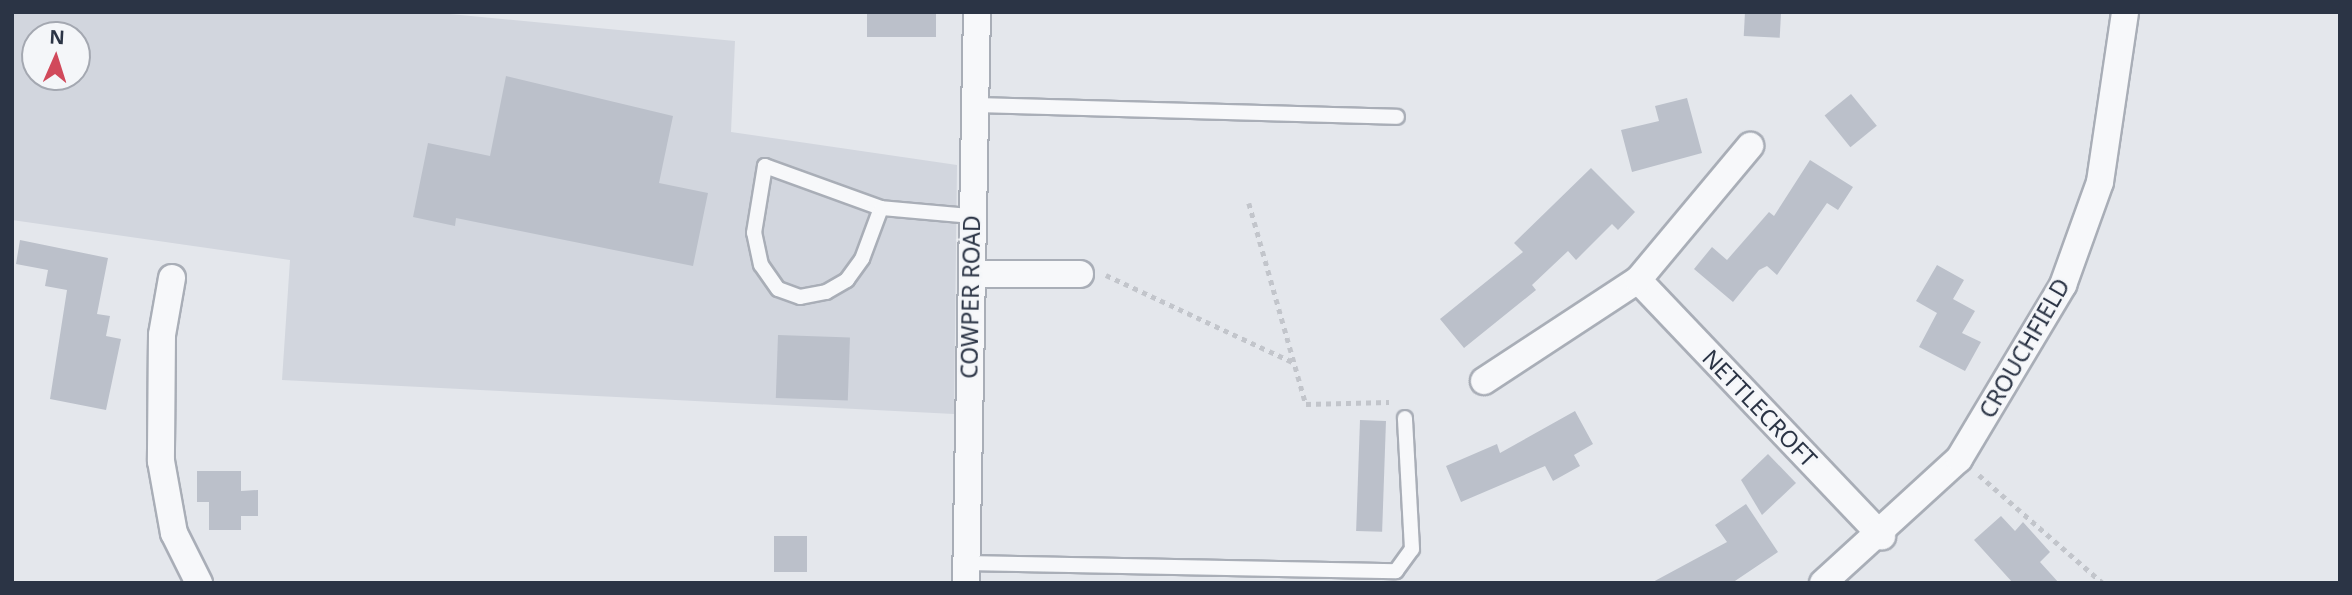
<!DOCTYPE html>
<html>
<head>
<meta charset="utf-8">
<style>
  body { margin:0 }
  #map { position:relative; width:2352px; height:595px; overflow:hidden; background:#e4e7ec; font-family:"Noto Sans",sans-serif }
  div>[style] { position:absolute }
  .built>* { inset:0; background:#d2d6de }
  .building>* { inset:0; background:#bbc0ca; transform-origin:0 0 }
  .path>* { height:4.5px; margin-top:-2.25px; transform-origin:0; background:repeating-linear-gradient(90deg,#c2c5cb 0 5px,transparent 0 10px) }
  .roads { filter:drop-shadow(2px 0 #a9aeb7) drop-shadow(-2px 0 #a9aeb7) drop-shadow(0 2px #a9aeb7) drop-shadow(0 -2px #a9aeb7) }
  .service>* { height:14px; margin:-7px; padding:0 7px; transform-origin:7px; border-radius:7px; background:#f7f8fa }
  .minor>* { height:26px; margin:-13px; padding:0 13px; transform-origin:13px; border-radius:13px; background:#f7f8fa }
  span { translate:-50% -50%; white-space:nowrap; text-align:center; line-height:1.15; -webkit-text-stroke:5px #f4f6f9; paint-order:stroke }
  .street-label { font-size:23px; color:#2b3445 }
  .frame { position:absolute; inset:0; border:14px solid #2b3445; pointer-events:none }
  .north { position:absolute; left:21px; top:21px; width:70px; height:70px; box-sizing:border-box; background:#f4f6f9; border:2px solid #a4a8b1; border-radius:50%; rotate:3deg; font-size:19px; font-weight:700; line-height:28px; text-align:center; color:#2b3445 }
  .north::after { content:''; display:block; margin:auto; width:24px; height:32px; background:#d1495b; clip-path:polygon(50% 0,100% 100%,50% 72%,0 100%) }
</style>
</head>
<body>
<div id="map">
  <div class="built">
    <div style="clip-path:polygon(evenodd,12px 12px,429px 12px,735px 41px,731px 132px,957px 165px,954px 414px,282px 380px,290px 260px,12px 220px,12px 12px,35px 35px,77px 35px,77px 77px,35px 77px,35px 35px)"></div>
  </div>
  <div class="building">
    <div style="left:867px;top:12px;width:69px;height:25px"></div>
    <div style="left:1745px;top:12px;width:36px;height:24px;rotate:3deg"></div>
    <div style="clip-path:polygon(506px 76px,673px 116px,659px 183px,708px 193px,693px 266px,456px 218px,455px 226px,413px 217px,428px 143px,490px 156px)"></div>
    <div style="left:1851px;top:94px;width:41px;height:34px;rotate:51deg"></div>
    <div style="clip-path:polygon(1687px 98px,1702px 153px,1632px 172px,1621px 130px,1659px 121px,1655px 106px)"></div>
    <div style="clip-path:polygon(1810px 160px,1853px 187px,1838px 210px,1827px 203px,1777px 275px,1767px 266px,1759px 270px,1733px 302px,1694px 269px,1712px 247px,1727px 260px,1769px 212px,1774px 216px)"></div>
    <div style="clip-path:polygon(1591px 168px,1635px 212px,1618px 230px,1612px 224px,1576px 260px,1568px 251px,1532px 285px,1536px 290px,1464px 348px,1440px 319px,1523px 252px,1514px 243px)"></div>
    <div style="clip-path:polygon(20px 240px,108px 258px,97px 314px,110px 316px,106px 336px,121px 339px,106px 410px,50px 399px,67px 290px,45px 286px,48px 270px,16px 264px)"></div>
    <div style="clip-path:polygon(1937px 265px,1964px 280px,1953px 299px,1975px 311px,1962px 333px,1981px 342px,1965px 371px,1919px 347px,1937px 313px,1916px 301px)"></div>
    <div style="left:778px;top:335px;width:72px;height:63px;rotate:2deg"></div>
    <div style="clip-path:polygon(1575px 411px,1593px 444px,1574px 455px,1580px 466px,1553px 481px,1545px 466px,1461px 502px,1446px 466px,1497px 444px,1500px 453px)"></div>
    <div style="left:1360px;top:420px;width:26px;height:111px;rotate:2deg"></div>
    <div style="clip-path:polygon(1768px 454px,1796px 483px,1762px 515px,1741px 480px)"></div>
    <div style="clip-path:polygon(197px 471px,241px 471px,241px 491px,258px 490px,258px 516px,241px 516px,241px 530px,209px 530px,209px 502px,197px 502px)"></div>
    <div style="clip-path:polygon(1746px 504px,1778px 552px,1732px 583px,1651px 583px,1727px 542px,1715px 525px)"></div>
    <div style="clip-path:polygon(2001px 516px,2015px 531px,2023px 522px,2050px 552px,2040px 562px,2059px 583px,2013px 583px,1974px 540px)"></div>
    <div style="left:774px;top:536px;width:33px;height:36px"></div>
  </div>
  <div class="path">
    <div style="left:1249px;top:203px;width:209px;rotate:74.2deg"></div>
    <div style="left:1306px;top:404px;width:83px;rotate:-1.4deg"></div>
    <div style="left:1106px;top:275px;width:208px;rotate:25deg"></div>
    <div style="left:1979px;top:475px;width:164px;rotate:41.1deg"></div>
  </div>
  <div class="roads">
    <div class="service">
      <div style="left:975px;top:105px;width:422px;rotate:1.6deg"></div>
      <div style="left:881px;top:208px;width:54px;rotate:110.4deg"></div>
      <div style="left:862px;top:259px;width:26px;rotate:126deg"></div>
      <div style="left:847px;top:280px;width:24px;rotate:150deg"></div>
      <div style="left:826px;top:292px;width:26px;rotate:169deg"></div>
      <div style="left:800px;top:297px;width:23px;rotate:-160deg"></div>
      <div style="left:778px;top:289px;width:29px;rotate:-125deg"></div>
      <div style="left:761px;top:265px;width:33px;rotate:-102deg"></div>
      <div style="left:754px;top:233px;width:68px;rotate:-80.7deg"></div>
      <div style="left:765px;top:166px;width:123px;rotate:19.9deg"></div>
      <div style="left:881px;top:208px;width:90px;rotate:5.1deg"></div>
      <div style="left:966px;top:563px;width:430px;rotate:1.1deg"></div>
      <div style="left:1396px;top:571px;width:27px;rotate:-54deg"></div>
      <div style="left:1412px;top:549px;width:131px;rotate:-93.1deg"></div>
    </div>
    <div class="minor">
      <div style="left:972px;top:274px;width:108px"></div>
      <div style="left:172px;top:278px;width:58px;rotate:100deg"></div>
      <div style="left:162px;top:335px;width:126px;rotate:90.5deg"></div>
      <div style="left:161px;top:461px;width:73px;rotate:79.8deg"></div>
      <div style="left:174px;top:533px;width:56px;rotate:63.4deg"></div>
      <div style="left:1638px;top:280px;width:354px;rotate:46.4deg"></div>
      <div style="left:1484px;top:381px;width:184px;rotate:-33.3deg"></div>
      <div style="left:1638px;top:280px;width:175px;rotate:-50.1deg"></div>
      <div style="left:966px;top:583px;width:571px;rotate:-88.9deg"></div>
      <div style="left:1823px;top:583px;width:184px;rotate:-42.4deg"></div>
      <div style="left:1959px;top:459px;width:203px;rotate:-59.1deg"></div>
      <div style="left:2063px;top:285px;width:109px;rotate:-70.2deg"></div>
      <div style="left:2100px;top:182px;width:172px;rotate:-81.6deg"></div>
    </div>
  </div>
  <div class="street-label">
    <span style="left:970px;top:297px;rotate:-89deg">COWPER ROAD</span>
    <span style="left:2024px;top:348px;rotate:-60deg">CROUCHFIELD</span>
    <span style="left:1760px;top:408px;rotate:46deg">NETTLECROFT</span>
  </div>
  <div class="frame"></div>
  <div class="north">N</div>
</div>
</body>
</html>
